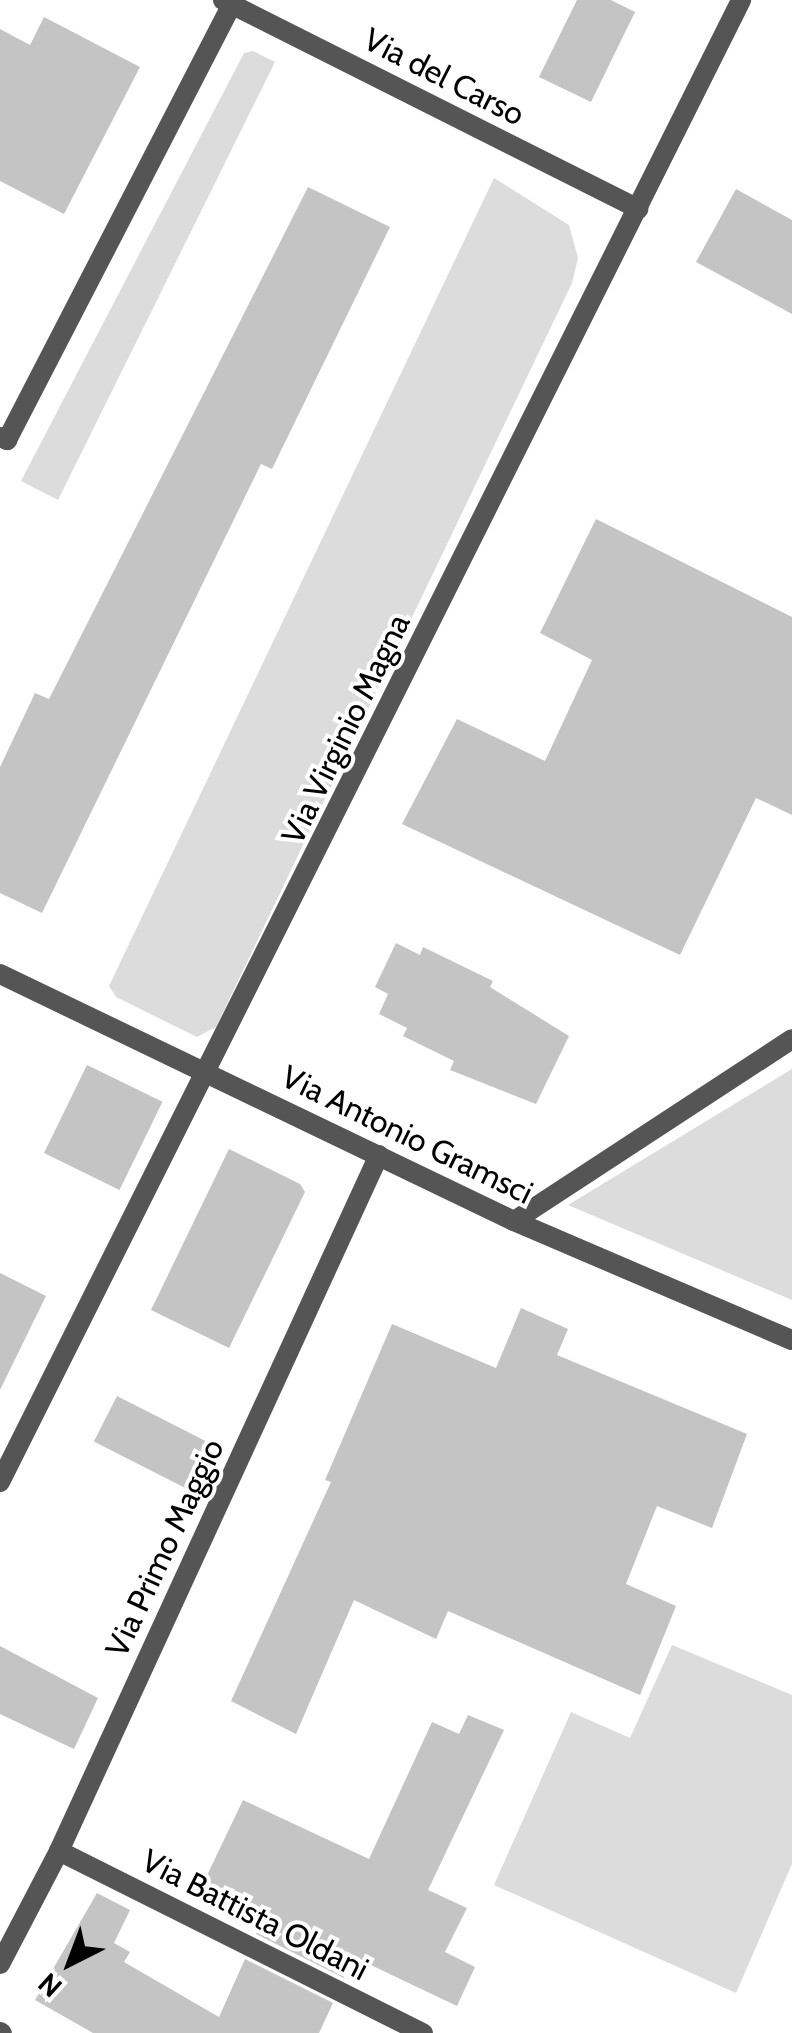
<!DOCTYPE html>
<html>
<head>
<meta charset="utf-8">
<style>
  body { margin:0 }
  #map { position:relative; width:792px; height:2033px; overflow:hidden; background:#fff; font-family:Cabin,sans-serif }
  div>[style] { position:absolute }
  .green>* { inset:0; background:#dcdcdc }
  .building>* { inset:0; background:#c4c4c4; transform-origin:0 0 }
  .minor>* { height:20px; margin:-10px; padding:0 10px; transform-origin:10px; border-radius:10px; background:#555 }
  .tertiary>* { height:20px; margin:-10px; padding:0 10px; transform-origin:10px; border-radius:10px; background:#555 }
  span { translate:-50% -50%; white-space:nowrap; text-align:center; line-height:1.15; -webkit-text-stroke:8px #fff; paint-order:stroke }
  .street-label { font-size:32px; color:#000 }
  .north { position:absolute; left:20px; top:1913px; width:100px; height:100px; -webkit-text-stroke:8px #fff; paint-order:stroke; rotate:222deg; font-size:28px; font-weight:700; line-height:40px; text-align:center; color:#000 }
  .north::after { content:''; display:block; margin:auto; width:35px; height:45px; background:#000; clip-path:polygon(50% 0,100% 100%,50% 72%,0 100%) }
</style>
</head>
<body>
<div id="map">
  <div class="green">
    <div style="clip-path:polygon(253px 51px,275px 62px,58px 500px,21px 481px,244px 53px)"></div>
    <div style="clip-path:polygon(494px 178px,569px 225px,578px 258px,572px 283px,216px 1027px,197px 1037px,116px 997px,109px 986px)"></div>
    <div style="clip-path:polygon(792px 1069px,792px 1300px,568px 1205px)"></div>
    <div style="clip-path:polygon(672px 1645px,792px 1695px,792px 1864px,736px 1993px,494px 1885px,571px 1712px,630px 1738px)"></div>
  </div>
  <div class="building">
    <div style="clip-path:polygon(577px 0,611px 0,635px 12px,591px 102px,539px 77px)"></div>
    <div style="clip-path:polygon(44px 17px,140px 67px,64px 214px,0 181px,0 29px,30px 45px)"></div>
    <div style="clip-path:polygon(308px 187px,390px 227px,272px 469px,261px 464px,42px 913px,0 893px,0 767px,35px 693px,49px 699px)"></div>
    <div style="clip-path:polygon(736px 189px,792px 220px,792px 314px,696px 262px)"></div>
    <div style="clip-path:polygon(596px 519px,792px 617px,792px 815px,756px 798px,680px 955px,402px 824px,457px 719px,545px 761px,592px 660px,540px 633px)"></div>
    <div style="clip-path:polygon(396px 943px,420px 955px,423px 947px,493px 981px,490px 987px,569px 1036px,536px 1104px,450px 1070px,454px 1061px,403px 1036px,407px 1028px,379px 1014px,388px 994px,375px 987px)"></div>
    <div style="left:87px;top:1065px;width:84px;height:98px;rotate:26deg"></div>
    <div style="clip-path:polygon(229px 1149px,300px 1184px,305px 1192px,229px 1348px,151px 1310px)"></div>
    <div style="clip-path:polygon(0 1273px,46px 1296px,0 1390px)"></div>
    <div style="clip-path:polygon(521px 1308px,568px 1329px,557px 1355px,747px 1434px,712px 1528px,657px 1506px,626px 1584px,676px 1606px,640px 1695px,448px 1611px,436px 1639px,354px 1600px,296px 1734px,231px 1701px,331px 1482px,325px 1480px,392px 1324px,496px 1368px)"></div>
    <div style="left:117px;top:1396px;width:106px;height:51px;rotate:27deg"></div>
    <div style="clip-path:polygon(0 1646px,98px 1698px,74px 1749px,0 1714px)"></div>
    <div style="clip-path:polygon(468px 1715px,504px 1730px,428px 1890px,467px 1908px,445px 1952px,475px 1967px,457px 2006px,354px 1957px,344px 1978px,256px 1934px,262px 1921px,199px 1892px,243px 1800px,369px 1859px,432px 1722px,459px 1734px)"></div>
    <div style="clip-path:polygon(97px 1893px,130px 1910px,114px 1943px,130px 1952px,124px 1962px,219px 2017px,245px 1959px,333px 2003px,319px 2033px,93px 2033px,35px 2000px)"></div>
  </div>
  <div class="minor">
    <div style="left:223px;top:0;width:465px;rotate:26.7deg"></div>
    <div style="left:0;top:437px;width:8px;rotate:23deg"></div>
    <div style="left:7px;top:440px;width:491px;rotate:-62.7deg"></div>
    <div style="left:0;top:974px;width:570px;rotate:25.67deg"></div>
    <div style="left:514px;top:1221px;width:302px;rotate:23.2deg"></div>
    <div style="left:514px;top:1221px;width:332px;rotate:-33.2deg"></div>
    <div style="left:0;top:1482px;width:1657px;rotate:-63.43deg"></div>
    <div style="left:59px;top:1851px;width:407px;rotate:26.6deg"></div>
    <div style="left:0;top:1964px;width:127px;rotate:-62.4deg"></div>
    <div style="left:59px;top:1851px;width:766px;rotate:-65.31deg"></div>
  </div>
  <div class="tertiary">
    <div style="left:0;top:2032px;width:2px;rotate:27deg"></div>
  </div>
  <div class="street-label">
    <span style="left:444px;top:77px;rotate:27deg">Via del Carso</span>
    <span style="left:346px;top:729px;rotate:-64deg">Via Virginio Magna</span>
    <span style="left:407px;top:1135px;rotate:26deg">Via Antonio Gramsci</span>
    <span style="left:165px;top:1548px;rotate:-65deg">Via Primo Maggio</span>
    <span style="left:255px;top:1915px;rotate:27deg">Via Battista Oldani</span>
  </div>
  <div class="north">N</div>
</div>
</body>
</html>
